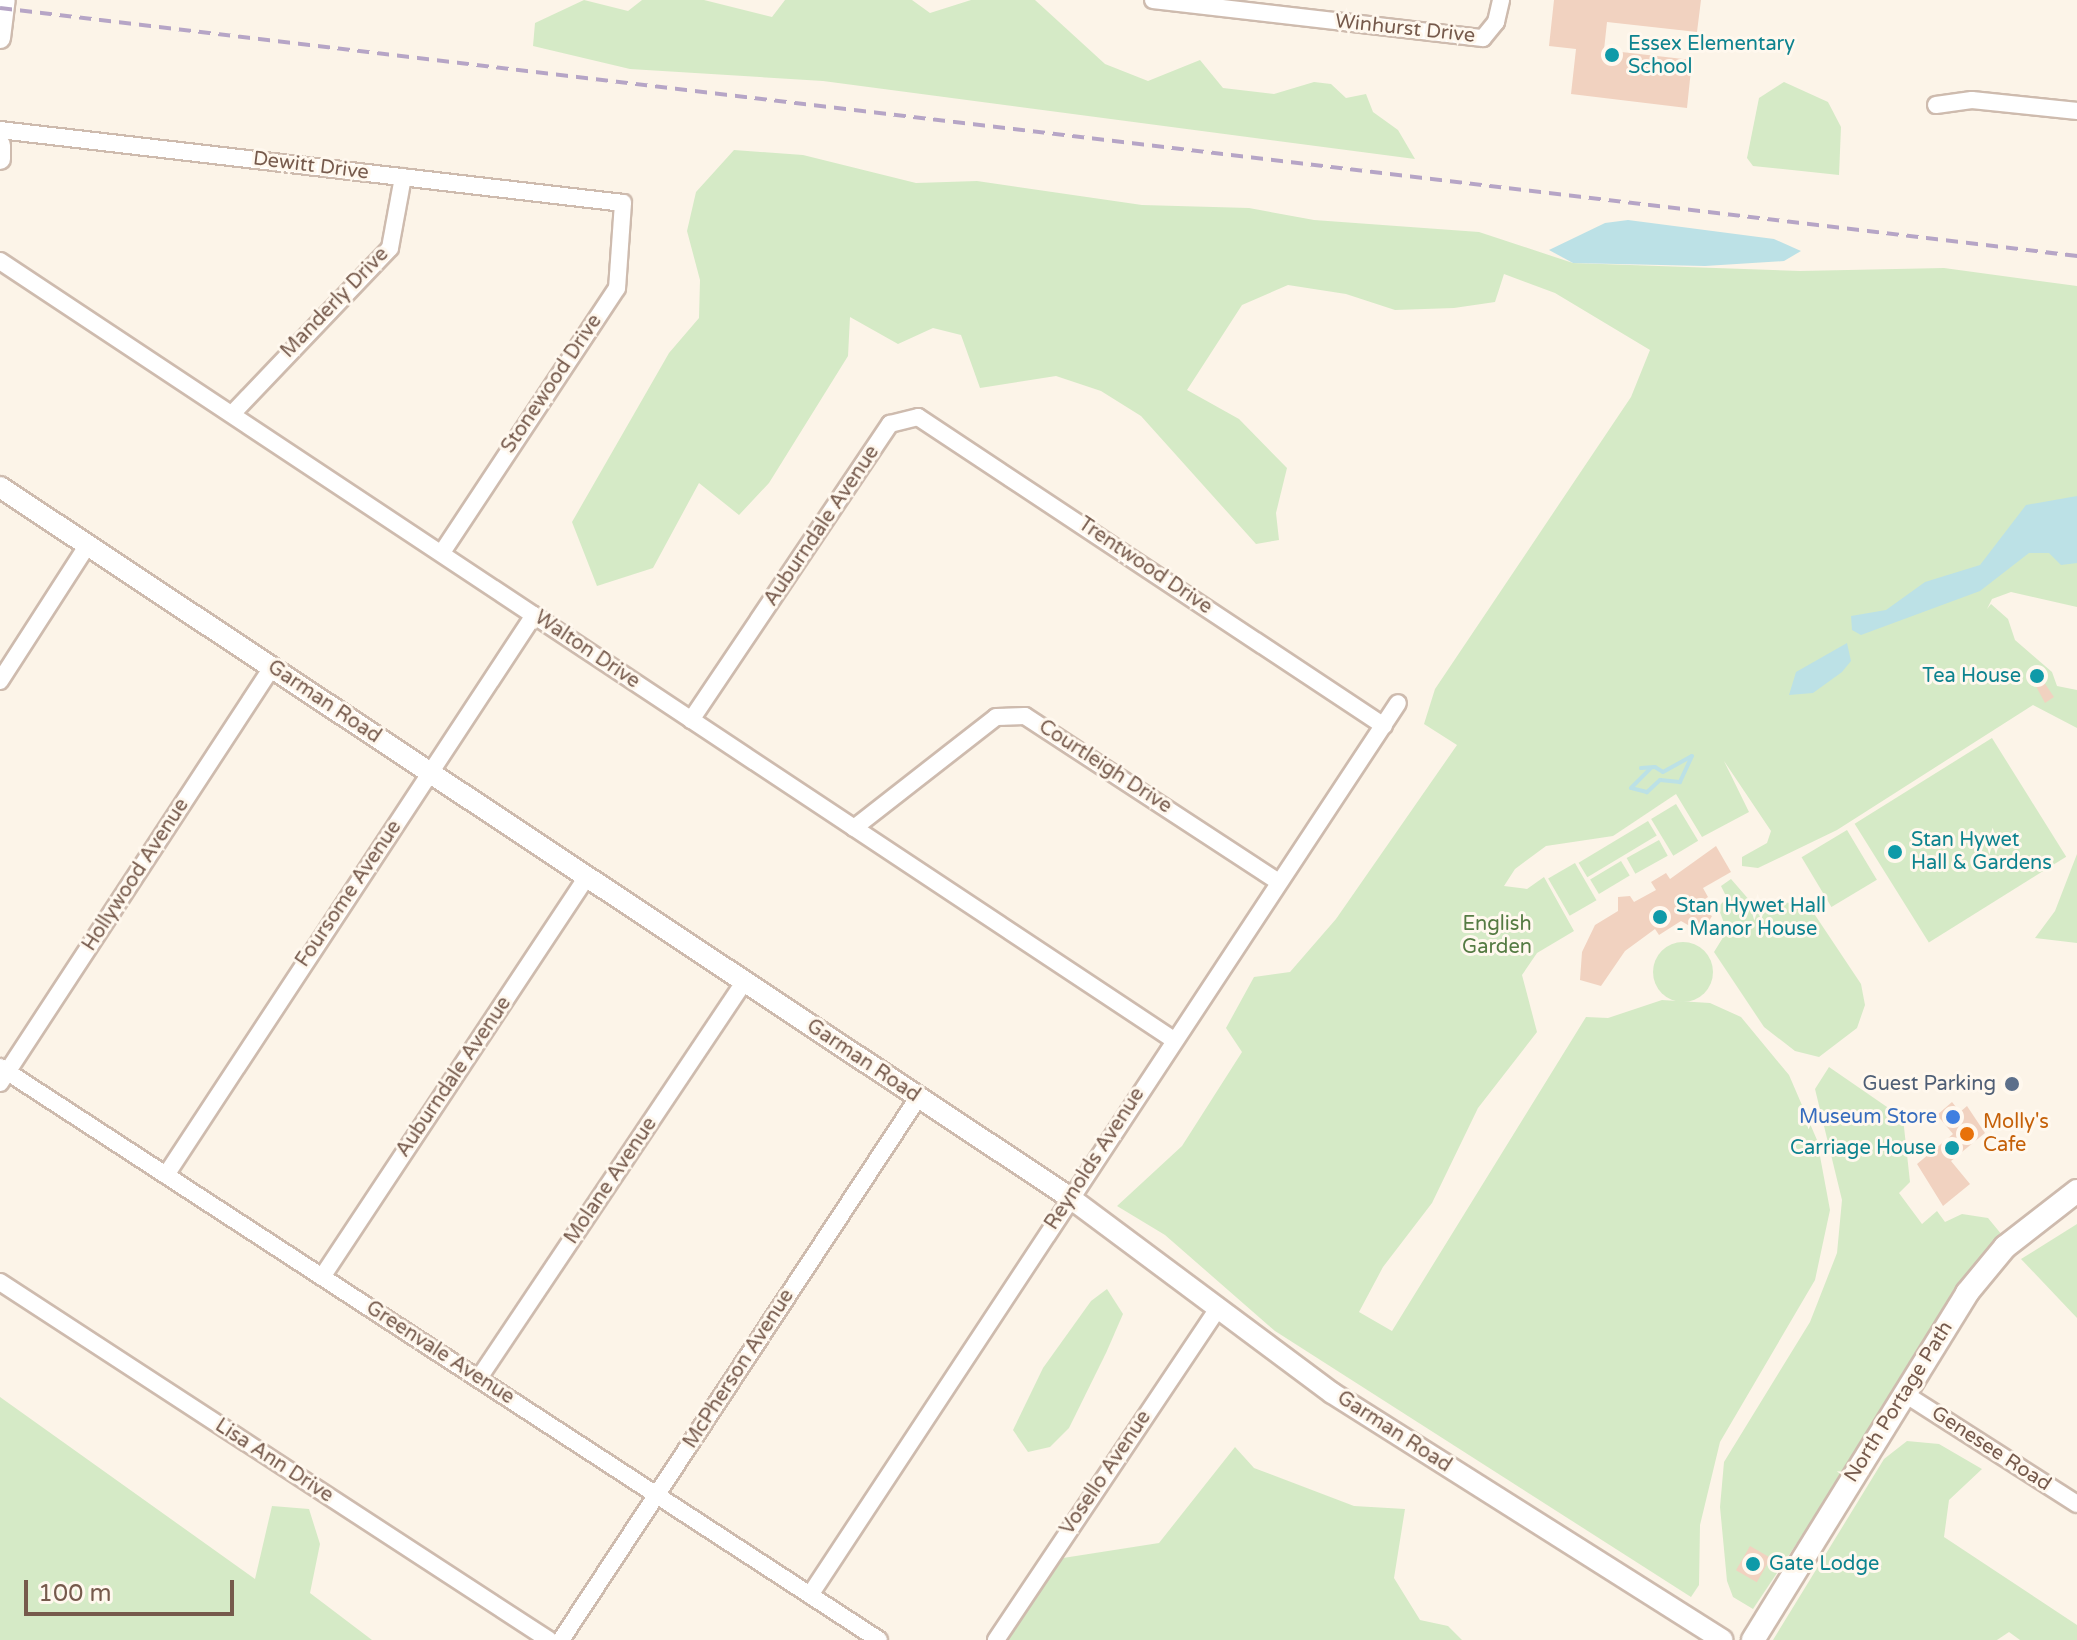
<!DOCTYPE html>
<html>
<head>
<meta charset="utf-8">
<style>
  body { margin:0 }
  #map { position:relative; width:2077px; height:1640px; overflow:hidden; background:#fcf4e8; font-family:"Varela Round",sans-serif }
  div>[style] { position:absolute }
  .green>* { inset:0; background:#d5eac6; transform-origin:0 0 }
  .round { border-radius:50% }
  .water>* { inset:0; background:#bce1e6 }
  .stream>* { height:4px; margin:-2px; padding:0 2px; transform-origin:2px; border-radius:2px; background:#bce1e6 }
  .building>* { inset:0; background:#f1d2c0; transform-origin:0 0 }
  .roads { filter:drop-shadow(2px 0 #cebbae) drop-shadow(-2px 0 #cebbae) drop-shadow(0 2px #cebbae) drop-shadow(0 -2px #cebbae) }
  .minor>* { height:16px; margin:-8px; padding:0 8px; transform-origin:8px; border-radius:8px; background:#fff }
  .tertiary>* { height:20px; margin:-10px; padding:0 10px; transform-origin:10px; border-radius:10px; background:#fff }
  .secondary>* { height:22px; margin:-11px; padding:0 11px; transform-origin:11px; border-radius:11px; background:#fff }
  .rail>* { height:4px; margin-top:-2px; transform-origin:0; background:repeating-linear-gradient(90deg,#b6a5c6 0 12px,transparent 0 20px) }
  .dots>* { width:22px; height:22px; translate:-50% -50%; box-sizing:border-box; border:4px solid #fff8ee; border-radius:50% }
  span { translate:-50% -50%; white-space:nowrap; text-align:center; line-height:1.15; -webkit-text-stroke:6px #fff8ee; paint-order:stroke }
  .street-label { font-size:20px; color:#765a4c }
  .culture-label { font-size:20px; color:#0d838f }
  .left { translate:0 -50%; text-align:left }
  .right { translate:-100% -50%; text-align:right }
  .park-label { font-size:20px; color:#557b43 }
  .service-label { font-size:20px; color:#4e5e75 }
  .shop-label { font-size:20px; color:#366cbe }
  .food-label { font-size:20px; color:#c56008 }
  .scale { position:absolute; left:24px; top:1580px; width:210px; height:36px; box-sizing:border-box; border:4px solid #765a4c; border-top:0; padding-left:10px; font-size:24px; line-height:28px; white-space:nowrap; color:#765a4c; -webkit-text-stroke:6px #fff8ee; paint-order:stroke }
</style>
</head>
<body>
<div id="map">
  <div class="green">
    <div style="clip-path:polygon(584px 0,628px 11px,642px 0,704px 0,772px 17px,785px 0,912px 0,930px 13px,971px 0,1035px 0,1105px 64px,1148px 81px,1200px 60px,1223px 88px,1274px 94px,1314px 82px,1331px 84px,1346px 98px,1366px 94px,1373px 112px,1398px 130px,1415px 159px,823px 81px,630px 69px,533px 46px,535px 23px)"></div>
    <div style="clip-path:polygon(1784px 82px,1828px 102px,1841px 127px,1839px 175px,1753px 166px,1747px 158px,1759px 98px)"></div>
    <div style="clip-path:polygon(734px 150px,803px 155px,916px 183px,977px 181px,1142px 205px,1249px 208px,1314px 220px,1479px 232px,1573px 263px,1800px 271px,1944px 268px,2077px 286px,2077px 607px,2011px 592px,1992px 599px,1987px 609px,1991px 604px,2008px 619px,2015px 640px,2052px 672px,2057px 686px,2077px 690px,2077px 728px,2033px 705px,1837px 830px,1758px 868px,1742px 866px,1742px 857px,1767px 843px,1771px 831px,1724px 761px,1749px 812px,1702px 837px,1676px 794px,1613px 836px,1546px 846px,1515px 869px,1504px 886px,1527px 889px,1544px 877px,1574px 931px,1537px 953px,1522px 975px,1537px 1032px,1478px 1108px,1432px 1203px,1383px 1267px,1359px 1312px,1392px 1331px,1586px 1017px,1608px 1018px,1662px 1000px,1710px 1003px,1741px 1017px,1789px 1075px,1817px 1140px,1830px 1210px,1815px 1280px,1720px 1442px,1700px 1525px,1699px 1585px,1691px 1597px,1275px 1331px,1165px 1235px,1117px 1206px,1182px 1146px,1242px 1052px,1226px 1028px,1254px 977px,1290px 972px,1336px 919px,1457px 745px,1424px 724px,1435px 689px,1631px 397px,1650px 350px,1555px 293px,1504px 274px,1495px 302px,1454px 308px,1395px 310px,1346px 294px,1288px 285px,1242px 305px,1187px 390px,1239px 419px,1287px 468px,1276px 513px,1279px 540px,1256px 544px,1141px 416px,1101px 391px,1056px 376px,980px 388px,961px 335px,933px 328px,898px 344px,850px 317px,848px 356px,769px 483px,739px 515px,699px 483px,653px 568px,597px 586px,572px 522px,669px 353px,699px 318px,700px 280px,687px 231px,696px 192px)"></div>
    <div style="left:1992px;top:738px;width:140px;height:162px;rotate:58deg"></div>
    <div style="left:1676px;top:804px;width:43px;height:29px;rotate:59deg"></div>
    <div style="left:1648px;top:821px;width:17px;height:81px;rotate:59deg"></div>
    <div style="left:1847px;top:830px;width:58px;height:53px;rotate:59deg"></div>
    <div style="left:1659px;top:840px;width:18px;height:37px;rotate:61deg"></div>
    <div style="clip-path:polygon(2077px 854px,2077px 943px,2035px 938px,2055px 911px)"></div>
    <div style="left:1621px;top:861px;width:17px;height:36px;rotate:59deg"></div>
    <div style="left:1575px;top:863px;width:43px;height:31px;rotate:60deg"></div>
    <div style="clip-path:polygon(1731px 879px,1751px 902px,1799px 903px,1811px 909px,1861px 984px,1865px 1005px,1857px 1028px,1819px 1057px,1795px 1051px,1764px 1027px,1714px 952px,1727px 931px,1718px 907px,1727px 898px,1721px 886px)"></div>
    <div class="round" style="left:1653px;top:942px;width:60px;height:60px"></div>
    <div style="clip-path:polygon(1829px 1067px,1903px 1118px,1910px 1182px,1899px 1193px,1922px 1224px,1937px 1211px,1945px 1222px,1962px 1214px,1988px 1218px,2002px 1235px,1753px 1609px,1733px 1597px,1727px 1581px,1720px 1507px,1724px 1462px,1810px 1322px,1837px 1253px,1842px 1200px,1815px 1089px)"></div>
    <div style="clip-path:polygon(2077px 1224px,2077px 1318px,2021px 1259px)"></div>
    <div style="clip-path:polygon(1107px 1289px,1123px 1314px,1106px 1353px,1069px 1428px,1050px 1447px,1028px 1452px,1013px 1430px,1043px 1368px,1091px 1301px)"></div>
    <div style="clip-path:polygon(0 1397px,255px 1579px,272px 1506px,309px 1509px,320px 1544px,310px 1593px,372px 1640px,0 1640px)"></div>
    <div style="clip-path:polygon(1907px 1441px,1939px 1444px,1982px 1469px,1949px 1500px,1944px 1537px,2077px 1625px,2077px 1640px,2020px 1640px,2009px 1632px,1997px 1640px,1773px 1640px,1884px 1459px)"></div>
    <div style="clip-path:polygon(1235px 1447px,1254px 1468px,1354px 1506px,1405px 1509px,1394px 1578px,1420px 1620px,1448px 1626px,1462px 1640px,1008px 1640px,1063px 1558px,1159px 1543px)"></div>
  </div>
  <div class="water">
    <div style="clip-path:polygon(1628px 220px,1774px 239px,1801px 251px,1784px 261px,1705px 266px,1573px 263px,1549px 250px,1605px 223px)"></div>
    <div style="clip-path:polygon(2077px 496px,2077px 563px,2061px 565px,2049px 553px,2029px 553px,1980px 591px,1861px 635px,1852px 630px,1851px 616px,1886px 610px,1925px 582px,1980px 565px,2026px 505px)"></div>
    <div style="clip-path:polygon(1847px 643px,1851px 661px,1842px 672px,1813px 693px,1789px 695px,1796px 672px)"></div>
  </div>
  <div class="stream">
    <div style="left:1641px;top:768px;width:14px;rotate:-4deg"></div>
    <div style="left:1655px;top:767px;width:9px;rotate:32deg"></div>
    <div style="left:1663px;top:772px;width:33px;rotate:-29deg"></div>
    <div style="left:1692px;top:756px;width:29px;rotate:115deg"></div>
    <div style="left:1680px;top:782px;width:20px;rotate:-174deg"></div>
    <div style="left:1660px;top:780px;width:18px;rotate:137deg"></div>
    <div style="left:1647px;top:792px;width:16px;rotate:-166deg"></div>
    <div style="left:1631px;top:788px;width:28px;rotate:-45deg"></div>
  </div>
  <div class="building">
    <div style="clip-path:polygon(1554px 0,1701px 0,1697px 32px,1607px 22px,1604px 50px,1692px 60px,1687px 108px,1571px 94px,1576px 49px,1549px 46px)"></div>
    <div style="clip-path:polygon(2035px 669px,2054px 697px,2045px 703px,2029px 673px)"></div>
    <div style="clip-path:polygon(1716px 846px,1731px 872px,1703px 888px,1708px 897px,1694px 906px,1712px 916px,1702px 933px,1681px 921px,1659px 935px,1655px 929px,1625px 951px,1601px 986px,1580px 980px,1582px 952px,1595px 925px,1618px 911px,1618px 897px,1630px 896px,1634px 902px,1656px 890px,1651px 882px,1666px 873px,1670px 879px)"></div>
    <div style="clip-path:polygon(1952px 1102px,1960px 1112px,1967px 1106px,1985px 1133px,1951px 1161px,1970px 1184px,1943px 1206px,1917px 1164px,1953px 1134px,1937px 1115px)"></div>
    <div style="left:1750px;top:1546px;width:24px;height:28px;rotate:30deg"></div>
  </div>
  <div class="roads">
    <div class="minor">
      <div style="left:1153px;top:0;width:332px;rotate:6.6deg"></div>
      <div style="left:1483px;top:38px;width:21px;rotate:-51deg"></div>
      <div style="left:1496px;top:22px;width:23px;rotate:-77deg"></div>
      <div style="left:1936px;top:105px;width:36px;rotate:-8deg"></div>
      <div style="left:1972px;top:100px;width:106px;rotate:6deg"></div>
      <div style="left:0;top:130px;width:627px;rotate:6.68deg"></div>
      <div style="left:623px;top:203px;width:85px;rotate:94deg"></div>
      <div style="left:617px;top:288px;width:317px;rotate:123.5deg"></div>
      <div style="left:0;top:261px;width:1409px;rotate:33.57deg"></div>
      <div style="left:232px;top:414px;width:229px;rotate:-46.4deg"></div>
      <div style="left:390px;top:248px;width:72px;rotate:-79.6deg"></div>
      <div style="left:0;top:681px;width:161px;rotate:-57.2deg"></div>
      <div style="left:691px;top:720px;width:357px;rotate:-56.1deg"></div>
      <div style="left:890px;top:424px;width:29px;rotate:-14deg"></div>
      <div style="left:918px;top:417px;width:559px;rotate:33.55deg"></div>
      <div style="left:854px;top:828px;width:180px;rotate:-38deg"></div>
      <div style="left:996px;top:717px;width:29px;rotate:-2deg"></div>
      <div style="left:1025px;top:716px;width:303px;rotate:33.2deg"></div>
      <div style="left:0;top:1067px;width:1049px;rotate:33.1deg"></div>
      <div style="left:0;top:1083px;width:496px;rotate:-56.8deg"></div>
      <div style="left:166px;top:1175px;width:670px;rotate:-56.69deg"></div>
      <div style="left:322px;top:1277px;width:478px;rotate:-56.5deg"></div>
      <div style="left:0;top:1282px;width:655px;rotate:33.11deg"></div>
      <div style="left:479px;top:1378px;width:475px;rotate:-56.2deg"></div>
      <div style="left:1905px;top:1394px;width:204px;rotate:32.6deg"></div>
      <div style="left:810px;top:1595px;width:1068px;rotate:-56.61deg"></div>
      <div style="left:561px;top:1640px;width:649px;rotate:-56.63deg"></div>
      <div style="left:996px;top:1640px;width:401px;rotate:-56.2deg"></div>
    </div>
    <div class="tertiary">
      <div style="left:0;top:38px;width:38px;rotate:-83deg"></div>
      <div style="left:0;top:145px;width:14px;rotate:90deg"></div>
      <div style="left:0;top:487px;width:1283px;rotate:33.59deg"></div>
      <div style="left:1069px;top:1197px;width:328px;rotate:36.7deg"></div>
      <div style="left:1332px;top:1393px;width:462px;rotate:32.3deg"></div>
    </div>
    <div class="secondary">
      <div style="left:1753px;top:1640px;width:408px;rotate:-58.3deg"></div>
      <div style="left:1967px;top:1293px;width:60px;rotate:-50.4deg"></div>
      <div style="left:2005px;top:1247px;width:91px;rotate:-37.9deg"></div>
    </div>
  </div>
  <div class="rail">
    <div style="left:0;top:8px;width:2092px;rotate:6.81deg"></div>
  </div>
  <div class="dots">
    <div style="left:1612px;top:55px;background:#0f9aa8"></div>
    <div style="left:2037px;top:676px;background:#0f9aa8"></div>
    <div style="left:1895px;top:852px;background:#0f9aa8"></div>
    <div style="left:1660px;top:917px;background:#0f9aa8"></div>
    <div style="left:2012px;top:1084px;background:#5c6f8a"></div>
    <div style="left:1953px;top:1117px;background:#3f7fe0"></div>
    <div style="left:1967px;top:1134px;background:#e8710a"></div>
    <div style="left:1952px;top:1148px;background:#0f9aa8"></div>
    <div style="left:1753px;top:1564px;background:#0f9aa8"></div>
  </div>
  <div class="street-label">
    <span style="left:1405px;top:29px;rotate:6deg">Winhurst Drive</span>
    <span style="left:311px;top:166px;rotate:7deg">Dewitt Drive</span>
    <span style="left:335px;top:303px;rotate:-46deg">Manderly Drive</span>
    <span style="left:552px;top:384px;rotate:-56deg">Stonewood Drive</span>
    <span style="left:822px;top:526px;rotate:-56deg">Auburndale Avenue</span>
    <span style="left:1145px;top:566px;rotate:34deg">Trentwood Drive</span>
    <span style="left:587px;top:650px;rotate:34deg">Walton Drive</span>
    <span style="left:324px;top:702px;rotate:34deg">Garman Road</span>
    <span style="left:1105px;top:767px;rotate:33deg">Courtleigh Drive</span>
    <span style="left:136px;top:875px;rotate:-57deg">Hollywood Avenue</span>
    <span style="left:349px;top:894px;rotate:-56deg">Foursome Avenue</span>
    <span style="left:863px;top:1061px;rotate:34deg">Garman Road</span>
    <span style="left:454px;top:1077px;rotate:-56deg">Auburndale Avenue</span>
    <span style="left:1095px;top:1159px;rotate:-57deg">Reynolds Avenue</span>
    <span style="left:611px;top:1181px;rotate:-56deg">Molane Avenue</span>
    <span style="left:440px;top:1353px;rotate:33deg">Greenvale Avenue</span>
    <span style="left:739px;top:1369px;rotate:-57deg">McPherson Avenue</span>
    <span style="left:1899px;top:1402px;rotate:-58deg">North Portage Path</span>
    <span style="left:1394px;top:1432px;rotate:33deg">Garman Road</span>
    <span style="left:1991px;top:1449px;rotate:33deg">Genesee Road</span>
    <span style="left:274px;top:1461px;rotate:33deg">Lisa Ann Drive</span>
    <span style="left:1106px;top:1473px;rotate:-56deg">Vosello Avenue</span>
  </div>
  <div class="culture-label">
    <span class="left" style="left:1628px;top:56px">Essex Elementary<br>School</span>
    <span class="right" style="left:2021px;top:676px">Tea House</span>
    <span class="left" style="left:1911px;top:852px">Stan Hywet<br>Hall &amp; Gardens</span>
    <span class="left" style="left:1676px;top:918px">Stan Hywet Hall<br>- Manor House</span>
    <span class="right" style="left:1936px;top:1148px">Carriage House</span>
    <span class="left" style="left:1769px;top:1564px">Gate Lodge</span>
  </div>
  <div class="park-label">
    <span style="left:1497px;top:936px">English<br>Garden</span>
  </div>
  <div class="service-label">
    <span class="right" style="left:1996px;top:1084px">Guest Parking</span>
  </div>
  <div class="shop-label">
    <span class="right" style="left:1937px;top:1117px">Museum Store</span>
  </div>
  <div class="food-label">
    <span class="left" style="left:1983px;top:1134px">Molly's<br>Cafe</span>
  </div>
  <div class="scale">100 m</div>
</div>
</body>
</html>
